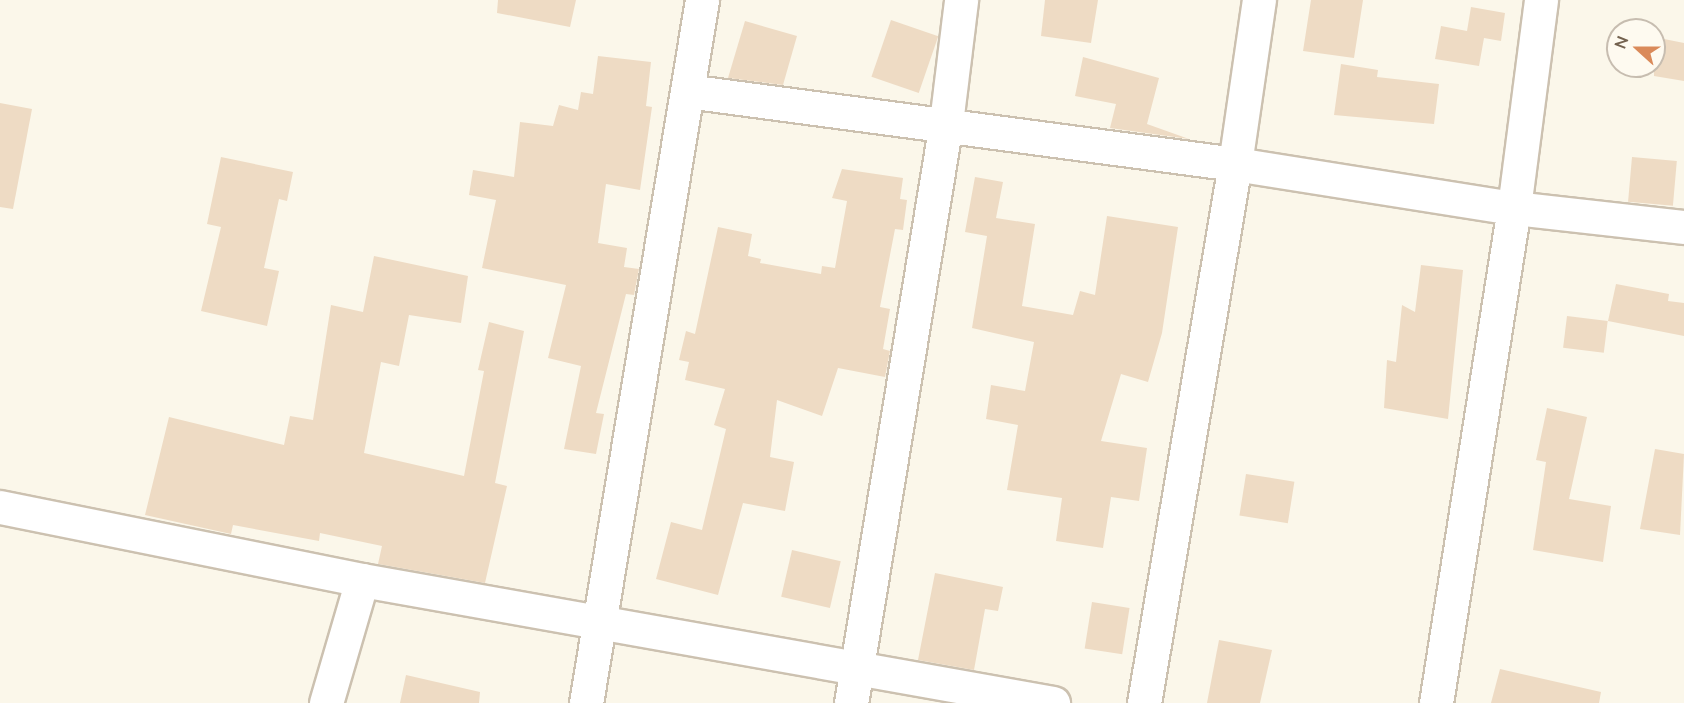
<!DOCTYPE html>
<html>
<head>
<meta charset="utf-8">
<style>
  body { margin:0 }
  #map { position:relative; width:1684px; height:703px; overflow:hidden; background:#fbf7ea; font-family:Mulish,sans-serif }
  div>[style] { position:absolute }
  .building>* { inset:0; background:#eedbc4; transform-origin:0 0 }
  .roads { filter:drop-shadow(2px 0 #ccc1b0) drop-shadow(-2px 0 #ccc1b0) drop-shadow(0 2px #ccc1b0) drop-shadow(0 -2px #ccc1b0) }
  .minor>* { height:33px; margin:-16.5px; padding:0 16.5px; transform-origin:16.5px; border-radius:16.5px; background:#fff }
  span { translate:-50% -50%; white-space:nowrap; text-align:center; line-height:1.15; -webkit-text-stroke:5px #fefaf0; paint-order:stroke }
  .north { position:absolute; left:1606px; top:18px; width:60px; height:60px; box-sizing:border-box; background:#fefaf0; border:2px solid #c7bdb0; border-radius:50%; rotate:291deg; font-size:16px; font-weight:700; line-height:24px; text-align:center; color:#74624f }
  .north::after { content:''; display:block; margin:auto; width:21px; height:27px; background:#da8a5a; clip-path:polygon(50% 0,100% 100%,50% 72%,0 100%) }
</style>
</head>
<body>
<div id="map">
  <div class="building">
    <div style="clip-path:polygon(498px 0,576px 0,570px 27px,497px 13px)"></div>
    <div style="clip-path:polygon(1045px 0,1098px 0,1091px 43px,1041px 36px)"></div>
    <div style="clip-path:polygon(1311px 0,1363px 0,1354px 58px,1303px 51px)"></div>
    <div style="clip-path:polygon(1471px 7px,1505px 13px,1501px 41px,1484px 38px,1479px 66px,1435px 59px,1441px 26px,1467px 31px)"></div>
    <div style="left:891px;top:20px;width:50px;height:60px;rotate:19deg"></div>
    <div style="clip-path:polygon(745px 21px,797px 36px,783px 85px,728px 78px)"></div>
    <div style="clip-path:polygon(1654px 37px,1684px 43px,1684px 81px,1654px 76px)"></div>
    <div style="clip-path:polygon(598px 56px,651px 62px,646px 106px,652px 107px,640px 190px,606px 184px,598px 243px,627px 248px,624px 267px,639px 269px,634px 295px,626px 294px,596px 413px,604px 414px,596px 454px,564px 449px,581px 366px,548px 358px,566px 285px,482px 268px,496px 200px,469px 195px,473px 170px,514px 177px,520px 122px,553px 126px,559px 105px,578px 110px,581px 92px,593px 94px)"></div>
    <div style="clip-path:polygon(1083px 57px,1159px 78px,1147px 124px,1189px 139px,1110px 128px,1116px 104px,1075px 96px)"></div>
    <div style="clip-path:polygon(1341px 64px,1378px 70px,1377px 77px,1439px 84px,1434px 124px,1334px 115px)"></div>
    <div style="clip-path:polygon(0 103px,32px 109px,13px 209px,0 207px)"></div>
    <div style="clip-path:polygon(221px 157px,293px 172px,287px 201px,279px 199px,264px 268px,279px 271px,267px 326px,201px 311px,221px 227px,207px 224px)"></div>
    <div style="left:1632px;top:157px;width:45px;height:45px;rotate:5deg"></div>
    <div style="clip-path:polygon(842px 169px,903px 178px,900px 199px,907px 200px,903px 230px,895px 229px,880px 307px,890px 309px,883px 349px,890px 351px,885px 377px,838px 368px,822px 416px,777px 400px,770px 457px,794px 462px,785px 511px,743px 503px,718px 595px,656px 579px,671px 522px,702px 530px,726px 429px,714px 425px,725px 389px,685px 380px,689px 362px,679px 360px,686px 331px,695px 334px,718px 227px,752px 234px,748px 256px,761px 259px,760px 263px,821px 274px,822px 266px,835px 268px,847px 201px,832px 198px)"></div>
    <div style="clip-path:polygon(975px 177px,1003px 182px,996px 218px,1035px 224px,1022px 306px,1073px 315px,1080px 291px,1095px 295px,1107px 216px,1178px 227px,1162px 333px,1148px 382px,1121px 374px,1101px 441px,1147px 448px,1139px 501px,1111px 497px,1103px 548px,1056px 541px,1062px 498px,1007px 490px,1018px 425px,986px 419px,991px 385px,1025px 391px,1034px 342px,972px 328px,987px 236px,965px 232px)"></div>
    <div style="clip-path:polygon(374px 256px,468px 276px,461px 323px,409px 315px,399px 366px,381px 362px,364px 453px,464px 476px,484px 371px,478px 370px,489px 322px,524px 331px,495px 483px,507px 486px,485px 583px,378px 564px,382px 546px,320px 533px,319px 541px,233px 525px,231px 534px,145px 515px,169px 417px,284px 445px,290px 416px,313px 420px,331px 305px,363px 312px)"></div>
    <div style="clip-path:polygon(1421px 265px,1463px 270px,1448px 419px,1384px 408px,1387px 360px,1396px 362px,1402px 305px,1415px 312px)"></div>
    <div style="clip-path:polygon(1616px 284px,1669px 294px,1668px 301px,1684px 303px,1684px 336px,1608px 321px)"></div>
    <div style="left:1567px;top:316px;width:41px;height:32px;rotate:7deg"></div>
    <div style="clip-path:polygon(1547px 408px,1587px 417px,1569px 499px,1611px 506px,1603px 562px,1533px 550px,1546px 462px,1536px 460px)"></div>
    <div style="clip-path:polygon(1655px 449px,1684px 454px,1680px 535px,1640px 529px)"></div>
    <div style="left:1246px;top:474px;width:49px;height:42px;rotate:9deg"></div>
    <div style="left:792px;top:550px;width:50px;height:48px;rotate:13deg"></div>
    <div style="clip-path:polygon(935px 573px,1003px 587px,998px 611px,985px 609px,974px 670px,918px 660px)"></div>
    <div style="left:1092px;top:602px;width:38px;height:47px;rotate:9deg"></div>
    <div style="clip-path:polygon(1219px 640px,1272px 650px,1260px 703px,1207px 703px)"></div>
    <div style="clip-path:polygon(1500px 669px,1601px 692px,1599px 703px,1491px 703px)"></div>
    <div style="clip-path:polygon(406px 675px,480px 692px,479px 703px,400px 703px)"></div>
  </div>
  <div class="roads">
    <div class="minor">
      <div style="left:687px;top:91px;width:553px;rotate:7.59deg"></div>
      <div style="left:1235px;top:164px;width:282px;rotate:9deg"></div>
      <div style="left:1514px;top:208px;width:171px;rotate:6.4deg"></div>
      <div style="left:0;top:507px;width:369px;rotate:11.4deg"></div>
      <div style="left:362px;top:580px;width:702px;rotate:10.09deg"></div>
      <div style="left:326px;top:703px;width:128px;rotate:-73.7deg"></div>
      <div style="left:586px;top:703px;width:713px;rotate:-80.63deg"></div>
      <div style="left:851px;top:703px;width:588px;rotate:-80.7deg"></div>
      <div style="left:946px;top:123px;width:124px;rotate:-83deg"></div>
      <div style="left:1144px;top:703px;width:547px;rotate:-80.42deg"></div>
      <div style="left:1235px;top:164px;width:166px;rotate:-81.7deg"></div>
      <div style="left:1436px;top:703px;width:501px;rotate:-81.05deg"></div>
      <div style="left:1514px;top:208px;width:210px;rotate:-82.6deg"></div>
    </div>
  </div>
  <div class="north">N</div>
</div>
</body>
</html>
